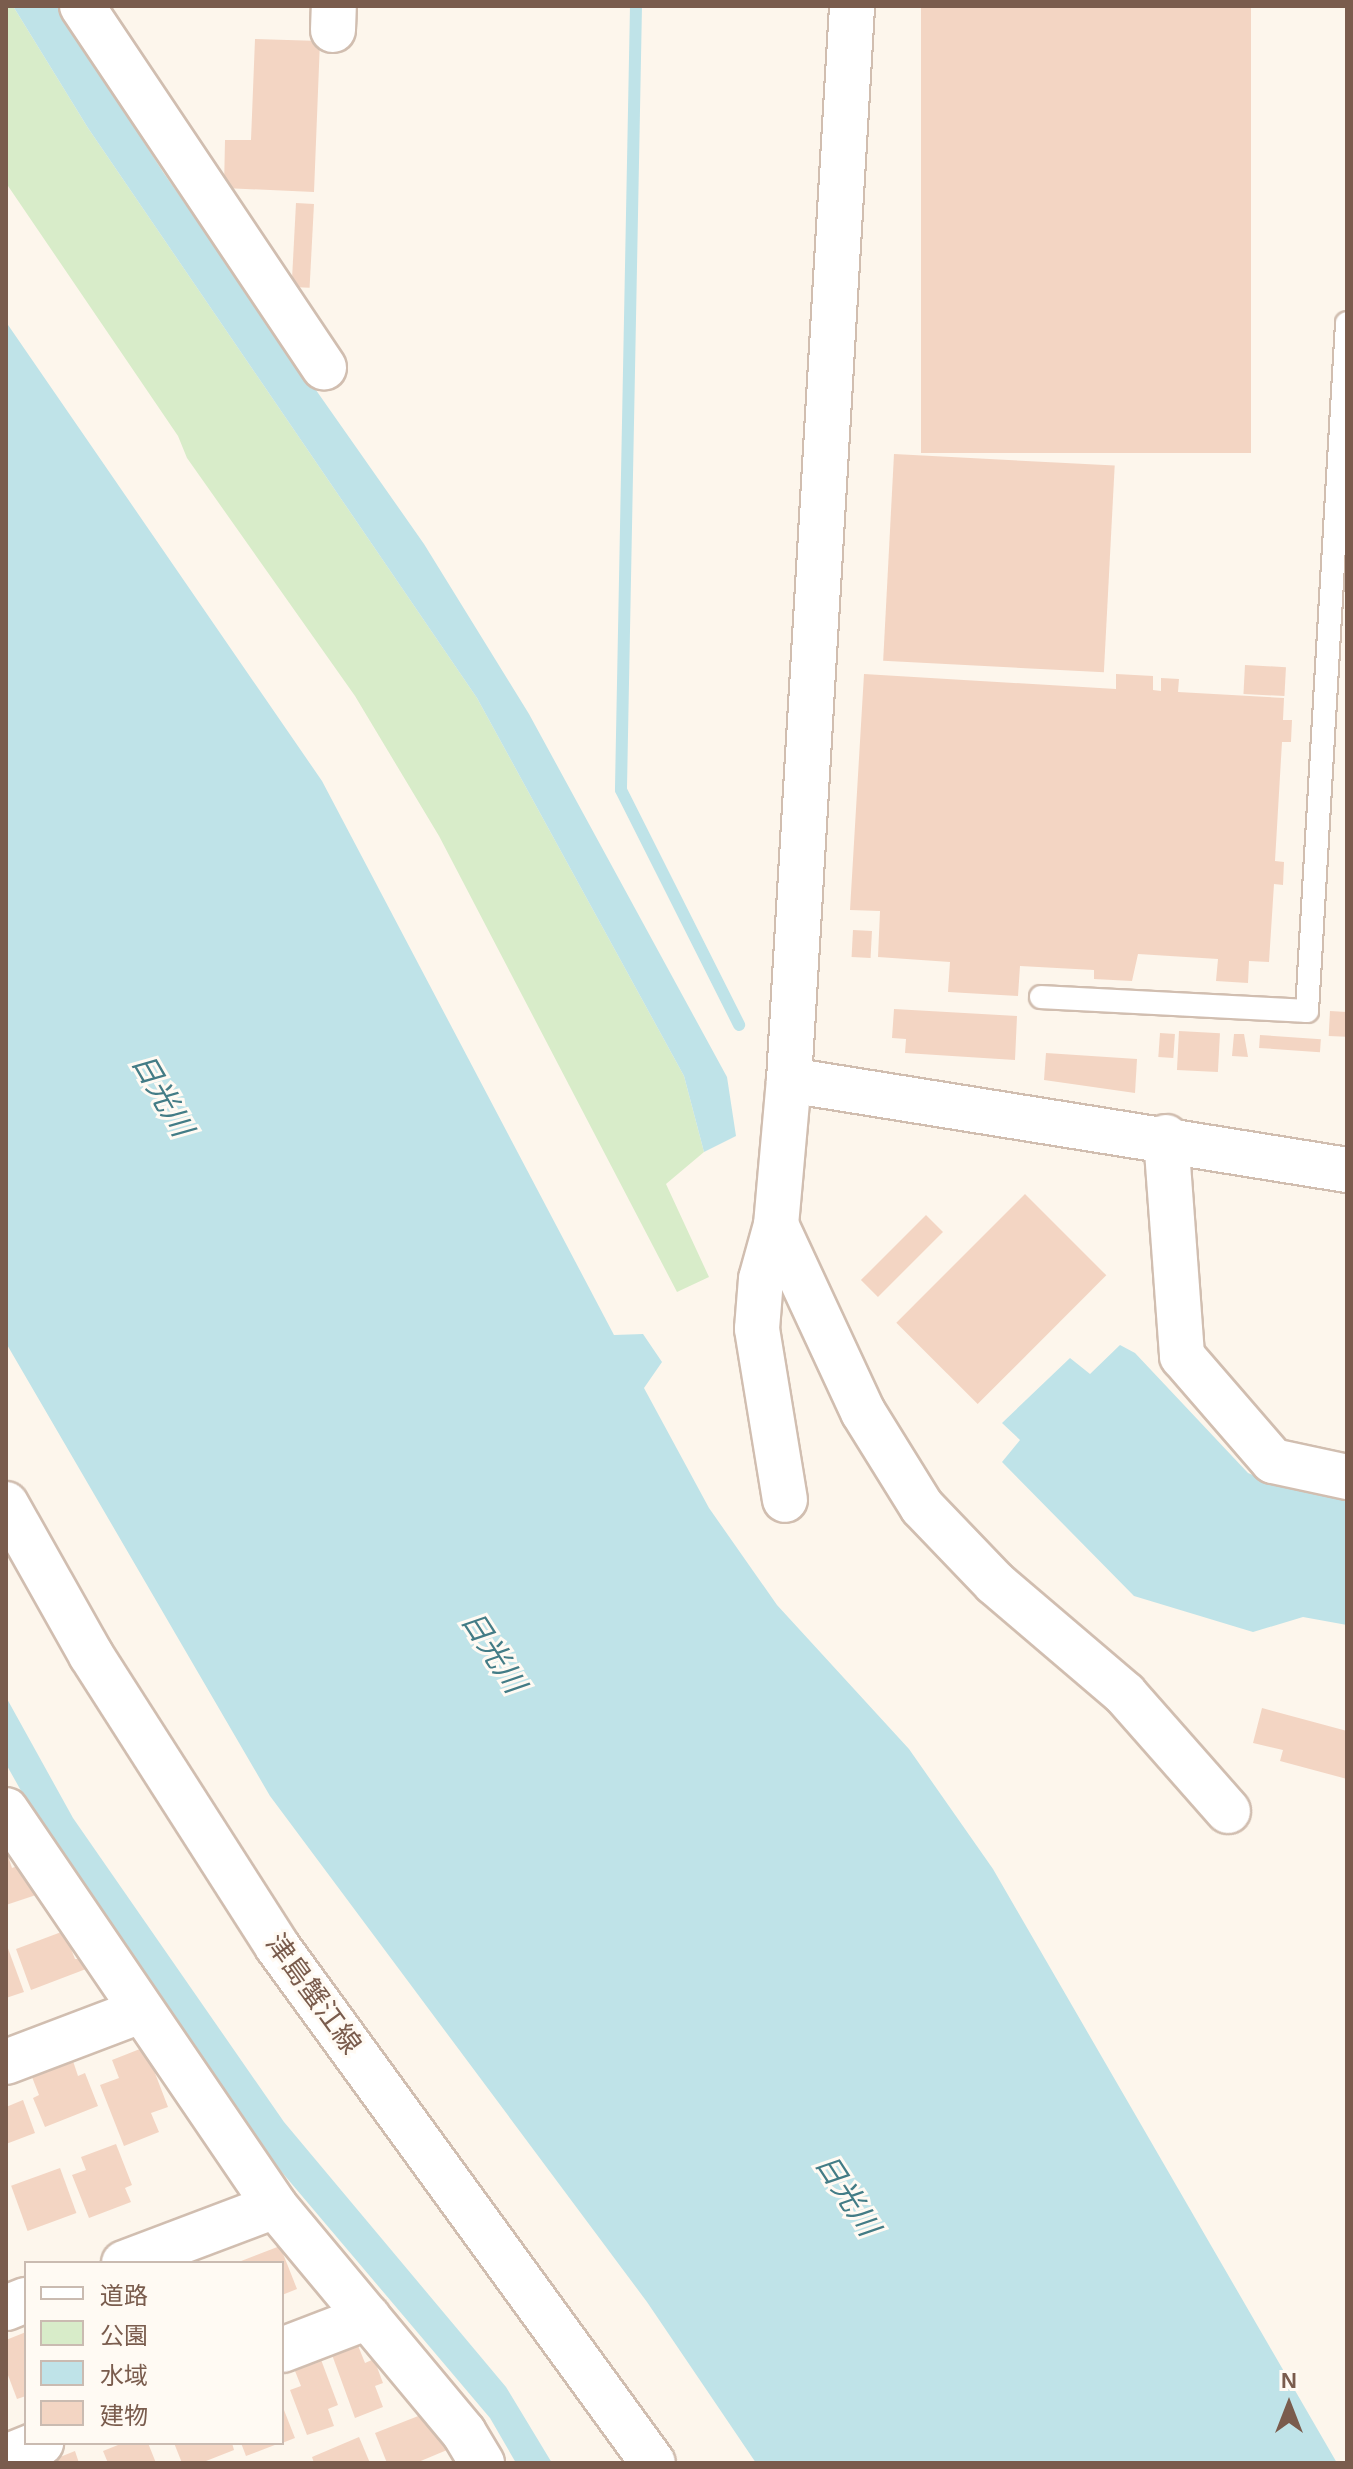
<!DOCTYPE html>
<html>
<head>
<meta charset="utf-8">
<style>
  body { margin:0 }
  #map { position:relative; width:1353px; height:2469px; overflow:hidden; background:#fdf6ec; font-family:Helvetica,"Noto Sans JP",sans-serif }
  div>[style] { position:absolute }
  .green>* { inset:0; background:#d8ecc9 }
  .water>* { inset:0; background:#bfe3e8 }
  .stream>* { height:12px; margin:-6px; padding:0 6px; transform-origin:6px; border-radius:6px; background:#bfe3e8 }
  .building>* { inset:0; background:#f3d5c3; transform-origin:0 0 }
  .roads { filter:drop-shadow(2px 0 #d1beb0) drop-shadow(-2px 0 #d1beb0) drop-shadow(0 2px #d1beb0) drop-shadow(0 -2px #d1beb0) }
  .lane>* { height:22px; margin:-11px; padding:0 11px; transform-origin:11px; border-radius:11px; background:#fff }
  .street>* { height:44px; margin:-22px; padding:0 22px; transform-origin:22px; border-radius:22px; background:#fff }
  .secondary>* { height:44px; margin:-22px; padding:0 22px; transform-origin:22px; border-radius:22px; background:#fff }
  span { translate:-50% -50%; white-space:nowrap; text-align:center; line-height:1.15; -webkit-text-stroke:6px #fffaf3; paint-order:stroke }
  .street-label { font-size:28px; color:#7a5c4d }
  .water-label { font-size:30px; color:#437c86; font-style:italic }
  .frame { position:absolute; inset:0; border:8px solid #7a5c4d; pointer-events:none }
  .legend { position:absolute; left:24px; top:2261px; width:260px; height:184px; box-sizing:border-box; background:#fffaf3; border:2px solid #cabbb1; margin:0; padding:10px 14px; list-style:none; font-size:24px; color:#7a5c4d }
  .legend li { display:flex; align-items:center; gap:16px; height:40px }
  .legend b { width:40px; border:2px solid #cabbb1 }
  .north { position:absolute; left:1249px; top:2365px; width:80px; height:80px; -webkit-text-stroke:6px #fffaf3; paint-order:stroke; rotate:0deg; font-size:22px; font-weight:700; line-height:32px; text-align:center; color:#7a5c4d }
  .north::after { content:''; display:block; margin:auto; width:28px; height:36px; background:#7a5c4d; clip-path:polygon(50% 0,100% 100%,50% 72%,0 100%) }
</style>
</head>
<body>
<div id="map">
  <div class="green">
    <div style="clip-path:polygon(6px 6px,13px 6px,88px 128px,477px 698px,684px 1076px,704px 1152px,666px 1184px,709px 1277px,677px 1292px,439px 836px,355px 696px,187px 458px,178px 436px,6px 183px)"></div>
  </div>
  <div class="water">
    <div style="clip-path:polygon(13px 6px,57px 6px,163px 172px,424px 544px,529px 714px,727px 1077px,736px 1136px,704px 1152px,684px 1076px,477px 698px,88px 128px)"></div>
    <div style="clip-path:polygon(6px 322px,322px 781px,614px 1335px,643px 1334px,662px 1362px,644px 1388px,709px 1508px,777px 1605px,909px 1749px,993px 1869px,1337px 2463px,756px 2463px,647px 2302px,270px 1796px,6px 1343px)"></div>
    <div style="clip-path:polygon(1120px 1345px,1135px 1353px,1248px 1473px,1267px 1481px,1343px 1456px,1347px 1450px,1347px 1625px,1303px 1617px,1253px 1632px,1134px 1596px,1002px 1462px,1020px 1440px,1002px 1423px,1070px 1358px,1090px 1374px)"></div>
    <div style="clip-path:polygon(6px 1697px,73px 1818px,284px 2122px,506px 2387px,552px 2463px,516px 2463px,490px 2418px,269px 2157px,47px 1837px,6px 1764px)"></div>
  </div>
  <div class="stream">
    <div style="left:636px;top:6px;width:784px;rotate:91.1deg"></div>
    <div style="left:621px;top:790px;width:263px;rotate:63.3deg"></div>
  </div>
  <div class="building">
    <div style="left:921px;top:6px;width:330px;height:447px"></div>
    <div style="clip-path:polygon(255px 39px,320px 41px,314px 192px,224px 188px,225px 140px,251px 140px)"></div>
    <div style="left:296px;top:203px;width:18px;height:84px;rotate:3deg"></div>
    <div style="left:894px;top:454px;width:221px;height:207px;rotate:3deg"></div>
    <div style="left:1245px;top:665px;width:41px;height:29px;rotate:3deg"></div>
    <div style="clip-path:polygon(864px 674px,1116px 689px,1116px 674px,1153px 676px,1153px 690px,1161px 691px,1161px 678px,1179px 679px,1178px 692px,1284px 698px,1283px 720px,1292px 720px,1291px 742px,1282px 742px,1275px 861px,1284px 862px,1283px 885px,1274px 884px,1269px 962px,1249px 961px,1248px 983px,1216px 981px,1218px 959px,1138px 954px,1132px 981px,1094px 979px,1094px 970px,1020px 966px,1018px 996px,948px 992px,950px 962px,878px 957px,880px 911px,850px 910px)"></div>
    <div style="left:853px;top:930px;width:19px;height:27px;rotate:3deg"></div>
    <div style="clip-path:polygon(894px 1009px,1017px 1016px,1015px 1060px,905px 1053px,906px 1039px,892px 1038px)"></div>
    <div style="left:1330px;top:1011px;width:17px;height:25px;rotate:3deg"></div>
    <div style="left:1179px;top:1031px;width:41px;height:39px;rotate:3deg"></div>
    <div style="left:1160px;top:1033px;width:15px;height:24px;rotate:4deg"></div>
    <div style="clip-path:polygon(1234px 1034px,1244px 1034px,1248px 1057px,1232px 1056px)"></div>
    <div style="left:1260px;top:1035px;width:61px;height:13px;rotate:4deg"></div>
    <div style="clip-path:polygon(1046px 1053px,1137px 1059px,1135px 1093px,1044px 1080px)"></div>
    <div style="left:1025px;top:1194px;width:115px;height:182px;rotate:45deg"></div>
    <div style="left:926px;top:1215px;width:24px;height:92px;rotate:45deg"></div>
    <div style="clip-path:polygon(1262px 1708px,1347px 1731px,1347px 1779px,1280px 1761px,1283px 1750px,1253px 1743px)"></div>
    <div style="clip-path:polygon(6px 1850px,12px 1868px,26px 1863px,36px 1895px,6px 1905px)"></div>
    <div style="clip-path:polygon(64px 1931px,75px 1959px,82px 1959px,86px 1969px,31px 1990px,16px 1949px)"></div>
    <div style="clip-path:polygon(6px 1943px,24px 1992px,6px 1998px)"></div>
    <div style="clip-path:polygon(145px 2047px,168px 2107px,151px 2113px,159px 2132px,124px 2146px,100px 2085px,119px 2078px,112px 2060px)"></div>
    <div style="clip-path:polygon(73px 2061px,78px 2076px,85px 2073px,98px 2106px,45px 2127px,33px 2098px,39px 2095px,32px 2077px)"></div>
    <div style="clip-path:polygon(23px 2100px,35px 2133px,6px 2144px,6px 2107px)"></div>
    <div style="clip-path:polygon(116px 2144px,132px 2185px,125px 2188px,131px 2202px,89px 2218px,72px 2175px,86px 2170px,81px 2157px)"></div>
    <div style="left:60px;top:2168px;width:48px;height:52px;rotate:70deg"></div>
    <div style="clip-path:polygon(280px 2246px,297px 2289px,282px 2295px,282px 2263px,236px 2263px)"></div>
    <div style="clip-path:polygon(26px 2332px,26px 2396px,17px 2399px,6px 2370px,6px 2340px)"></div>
    <div style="clip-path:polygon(357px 2343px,365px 2363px,374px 2359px,383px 2383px,375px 2386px,383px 2407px,355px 2418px,331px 2352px)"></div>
    <div style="clip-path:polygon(320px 2357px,338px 2405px,328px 2409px,334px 2426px,307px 2435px,290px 2390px,301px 2386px,293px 2366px)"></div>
    <div style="clip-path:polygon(282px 2405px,295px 2438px,282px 2443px)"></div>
    <div style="clip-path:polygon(431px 2411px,447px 2450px,416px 2463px,387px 2463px,375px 2433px)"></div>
    <div style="clip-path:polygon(359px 2437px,370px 2463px,314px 2463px,312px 2457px)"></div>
    <div style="clip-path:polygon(123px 2443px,148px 2443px,156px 2463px,108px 2463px,103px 2451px)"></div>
    <div style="clip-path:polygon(174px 2443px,232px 2443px,234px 2450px,201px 2463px,182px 2463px)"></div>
    <div style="clip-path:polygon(241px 2443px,280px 2443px,246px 2456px)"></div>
    <div style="clip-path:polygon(75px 2451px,79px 2463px,45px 2463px)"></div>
  </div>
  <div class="roads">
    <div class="lane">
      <div style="left:1041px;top:997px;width:266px;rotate:3deg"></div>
      <div style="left:1307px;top:1011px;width:689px;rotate:-86.67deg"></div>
    </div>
    <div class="street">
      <div style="left:82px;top:6px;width:435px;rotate:56.2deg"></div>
      <div style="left:333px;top:30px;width:24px;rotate:-88deg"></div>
      <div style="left:1166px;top:1137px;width:220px;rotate:85.8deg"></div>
      <div style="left:1182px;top:1356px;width:139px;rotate:49.1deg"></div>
      <div style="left:1273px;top:1461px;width:76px;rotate:12.2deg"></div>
      <div style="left:776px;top:1225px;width:56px;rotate:105.5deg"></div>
      <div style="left:761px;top:1279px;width:50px;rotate:94.6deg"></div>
      <div style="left:757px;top:1329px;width:173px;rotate:80.7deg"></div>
      <div style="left:6px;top:1810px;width:479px;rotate:55.8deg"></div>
      <div style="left:275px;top:2206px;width:295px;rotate:50.2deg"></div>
      <div style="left:464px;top:2433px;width:35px;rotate:59deg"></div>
      <div style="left:1228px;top:1811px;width:156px;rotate:-131.4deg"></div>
      <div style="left:1125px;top:1694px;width:171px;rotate:-139.5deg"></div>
      <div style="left:995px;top:1583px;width:105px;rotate:-133.8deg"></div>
      <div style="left:922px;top:1507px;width:112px;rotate:-121.8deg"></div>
      <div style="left:863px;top:1412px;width:206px;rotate:-114.9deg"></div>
      <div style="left:776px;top:1225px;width:146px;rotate:-84.9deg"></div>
      <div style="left:789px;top:1080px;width:565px;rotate:9.16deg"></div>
      <div style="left:6px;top:2062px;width:143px;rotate:-20.8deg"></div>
      <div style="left:124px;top:2263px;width:161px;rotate:-20.7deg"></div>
      <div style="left:6px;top:2308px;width:22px;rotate:-22deg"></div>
      <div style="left:282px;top:2350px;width:92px;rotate:-21deg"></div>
      <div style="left:6px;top:2457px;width:38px;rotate:-22deg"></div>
    </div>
    <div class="secondary">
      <div style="left:789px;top:1080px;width:1076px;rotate:-86.64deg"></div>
      <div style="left:6px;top:1504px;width:173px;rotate:60.6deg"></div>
      <div style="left:91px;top:1655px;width:345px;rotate:57.4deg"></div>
      <div style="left:277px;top:1946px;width:639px;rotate:53.97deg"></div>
    </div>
  </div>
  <div class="street-label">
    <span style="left:313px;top:1994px;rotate:54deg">津島蟹江線</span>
  </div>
  <div class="water-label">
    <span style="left:162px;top:1095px;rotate:60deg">日光川</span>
    <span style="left:493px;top:1652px;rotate:57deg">日光川</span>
    <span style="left:847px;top:2195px;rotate:57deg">日光川</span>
  </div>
  <div class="frame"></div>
  <ul class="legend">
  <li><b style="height:10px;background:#fff"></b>道路</li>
  <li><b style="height:22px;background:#d8ecc9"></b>公園</li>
  <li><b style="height:22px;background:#bfe3e8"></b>水域</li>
  <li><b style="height:22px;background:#f3d5c3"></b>建物</li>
  </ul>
  <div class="north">N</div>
</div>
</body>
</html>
